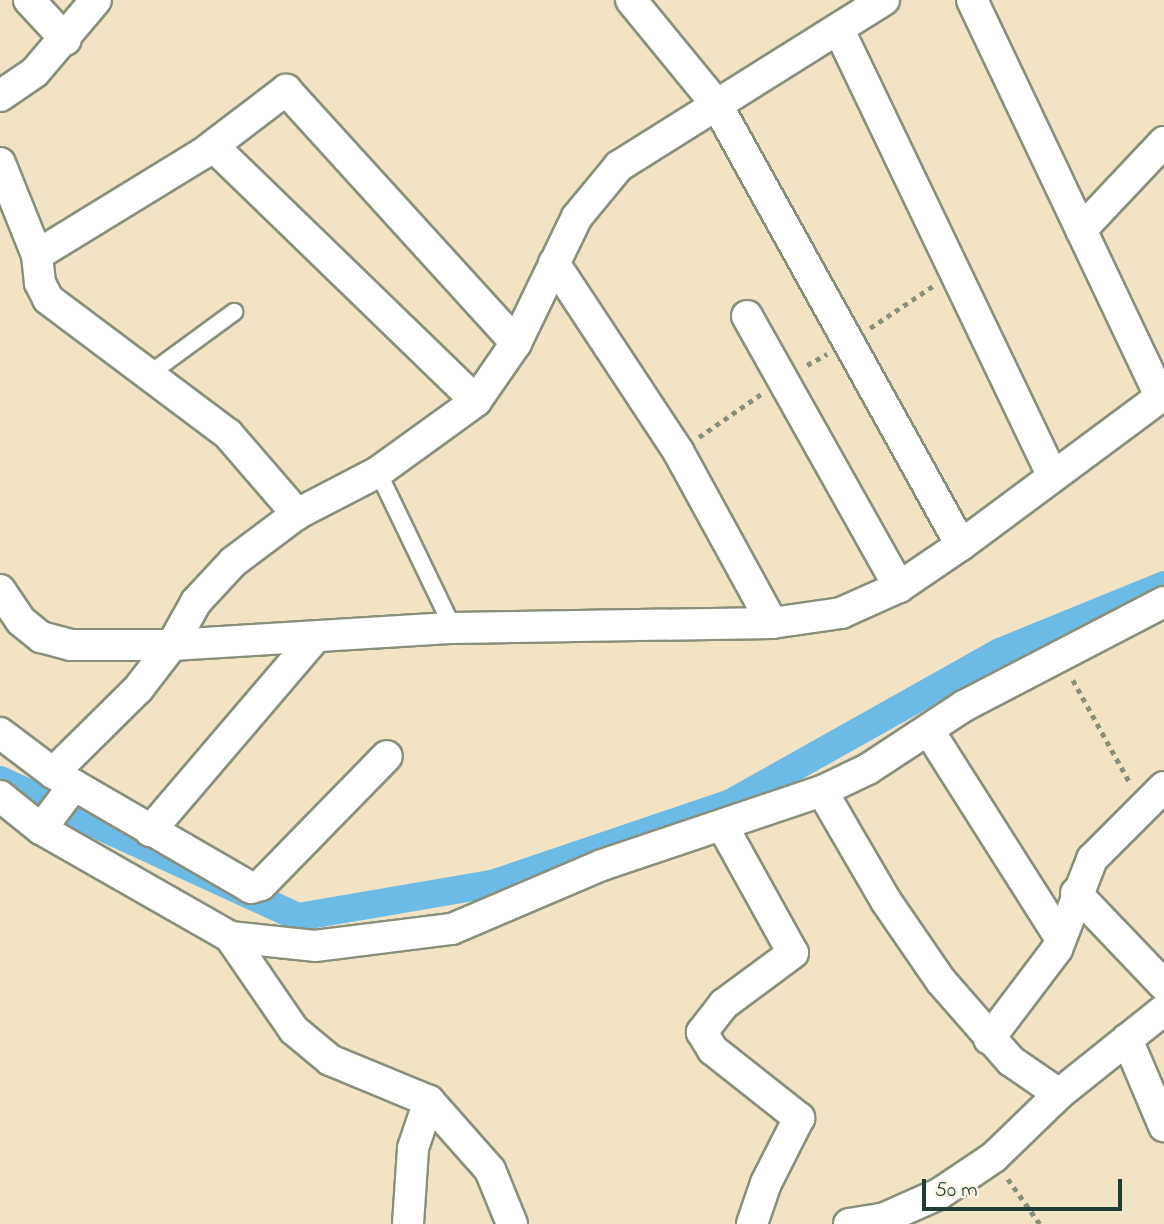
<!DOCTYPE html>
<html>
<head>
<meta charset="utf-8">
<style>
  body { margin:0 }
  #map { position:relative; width:1164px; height:1224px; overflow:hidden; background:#f2e3c5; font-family:"Indie Flower",sans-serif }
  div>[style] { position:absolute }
  .canal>* { height:28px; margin:-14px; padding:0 14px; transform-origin:14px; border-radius:14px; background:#6cbbe6 }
  .path>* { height:4.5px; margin-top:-2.25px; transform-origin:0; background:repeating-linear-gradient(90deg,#88907c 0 5px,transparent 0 10px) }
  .roads { filter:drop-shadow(2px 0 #88907c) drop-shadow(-2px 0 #88907c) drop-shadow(0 2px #88907c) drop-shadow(0 -2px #88907c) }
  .lane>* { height:16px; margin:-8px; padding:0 8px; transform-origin:8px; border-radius:8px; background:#fff }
  .street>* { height:30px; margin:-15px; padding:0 15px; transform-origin:15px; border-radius:15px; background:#fff }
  span { translate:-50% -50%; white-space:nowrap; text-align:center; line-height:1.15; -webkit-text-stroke:5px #fcf5e5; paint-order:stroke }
  .scale { position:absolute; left:922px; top:1179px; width:200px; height:32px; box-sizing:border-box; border:4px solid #1f3d34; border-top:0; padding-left:9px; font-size:21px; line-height:24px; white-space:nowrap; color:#1f3d34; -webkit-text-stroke:5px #fcf5e5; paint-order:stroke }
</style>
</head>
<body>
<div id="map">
  <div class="canal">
    <div style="left:0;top:780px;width:328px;rotate:24.7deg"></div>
    <div style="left:298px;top:917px;width:197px;rotate:-9.7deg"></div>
    <div style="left:492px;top:884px;width:250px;rotate:-18.7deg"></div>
    <div style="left:729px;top:804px;width:311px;rotate:-29.3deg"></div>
    <div style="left:1000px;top:652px;width:177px;rotate:-22.2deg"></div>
  </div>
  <div class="path">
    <div style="left:870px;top:328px;width:76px;rotate:-33.7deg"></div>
    <div style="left:807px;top:365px;width:23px;rotate:-29deg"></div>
    <div style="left:699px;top:437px;width:75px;rotate:-34.7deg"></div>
    <div style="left:1073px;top:680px;width:118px;rotate:61deg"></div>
    <div style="left:1008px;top:1179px;width:55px;rotate:54.6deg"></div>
  </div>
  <div class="roads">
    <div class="lane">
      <div style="left:148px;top:375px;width:107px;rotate:-36.2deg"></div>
      <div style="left:378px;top:472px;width:173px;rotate:64.3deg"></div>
    </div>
    <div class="street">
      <div style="left:29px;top:0;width:54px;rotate:47.2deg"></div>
      <div style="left:631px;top:0;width:136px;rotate:50.7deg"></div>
      <div style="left:717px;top:105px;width:503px;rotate:60.99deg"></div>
      <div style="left:972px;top:0;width:438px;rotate:64.6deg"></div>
      <div style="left:839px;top:30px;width:492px;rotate:64.4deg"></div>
      <div style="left:0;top:96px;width:42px;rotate:-34.4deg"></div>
      <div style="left:35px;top:72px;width:94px;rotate:-49.7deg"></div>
      <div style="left:213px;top:146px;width:366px;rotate:44.1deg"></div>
      <div style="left:0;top:163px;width:99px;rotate:68.1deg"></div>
      <div style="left:37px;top:255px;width:28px;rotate:84deg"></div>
      <div style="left:40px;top:283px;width:18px;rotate:63deg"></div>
      <div style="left:48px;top:299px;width:225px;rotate:36.9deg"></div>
      <div style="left:228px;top:434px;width:106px;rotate:49.2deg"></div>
      <div style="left:1081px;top:230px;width:121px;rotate:-46.7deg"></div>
      <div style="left:37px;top:255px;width:193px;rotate:-31.5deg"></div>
      <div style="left:202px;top:154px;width:106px;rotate:-37.3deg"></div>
      <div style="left:286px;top:90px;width:342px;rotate:47.7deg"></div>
      <div style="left:554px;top:263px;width:225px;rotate:56.6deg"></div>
      <div style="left:678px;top:451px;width:196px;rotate:61.3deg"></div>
      <div style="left:747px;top:316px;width:311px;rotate:60.7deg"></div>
      <div style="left:0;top:590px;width:37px;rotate:56deg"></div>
      <div style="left:21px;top:621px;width:26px;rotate:39deg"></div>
      <div style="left:41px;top:637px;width:30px;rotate:15deg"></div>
      <div style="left:70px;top:645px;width:102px"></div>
      <div style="left:172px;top:645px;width:282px;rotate:-3.5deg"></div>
      <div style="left:453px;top:628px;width:319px;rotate:-0.9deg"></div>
      <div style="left:772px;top:623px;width:70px;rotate:-8.2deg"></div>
      <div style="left:841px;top:613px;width:64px;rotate:-24.1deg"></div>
      <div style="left:899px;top:587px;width:75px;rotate:-34.1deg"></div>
      <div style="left:961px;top:545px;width:253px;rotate:-36.6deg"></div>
      <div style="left:929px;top:731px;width:246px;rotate:57.6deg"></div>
      <div style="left:0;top:733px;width:66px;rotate:37deg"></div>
      <div style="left:53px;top:773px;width:229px;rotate:30.1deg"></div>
      <div style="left:251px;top:888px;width:10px;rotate:-17deg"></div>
      <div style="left:261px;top:885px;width:180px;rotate:-45.7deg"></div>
      <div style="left:53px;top:773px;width:120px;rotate:-44.7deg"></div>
      <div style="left:138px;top:689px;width:56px;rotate:-52.3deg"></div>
      <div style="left:172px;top:645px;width:49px;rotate:-60.8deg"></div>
      <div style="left:196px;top:602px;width:54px;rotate:-47.2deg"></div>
      <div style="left:233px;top:562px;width:80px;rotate:-36.9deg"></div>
      <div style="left:297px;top:514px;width:91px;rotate:-27.4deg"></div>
      <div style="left:378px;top:472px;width:121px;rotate:-35.9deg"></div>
      <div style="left:476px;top:401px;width:70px;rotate:-55.4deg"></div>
      <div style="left:516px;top:343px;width:140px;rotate:-64.2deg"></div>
      <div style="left:577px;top:217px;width:66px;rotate:-50.5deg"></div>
      <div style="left:619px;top:166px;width:313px;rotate:-32.1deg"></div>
      <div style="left:822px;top:791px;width:127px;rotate:59.8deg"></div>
      <div style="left:886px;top:901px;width:97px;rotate:55.5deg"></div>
      <div style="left:941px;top:981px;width:106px;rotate:48.8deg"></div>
      <div style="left:1011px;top:1061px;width:58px;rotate:34.5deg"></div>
      <div style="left:0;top:796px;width:53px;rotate:38.8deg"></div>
      <div style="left:41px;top:829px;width:55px;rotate:-53.1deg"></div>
      <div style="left:722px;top:825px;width:146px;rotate:61deg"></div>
      <div style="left:793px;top:953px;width:86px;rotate:143.5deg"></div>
      <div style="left:724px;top:1004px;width:36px;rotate:128deg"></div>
      <div style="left:702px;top:1032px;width:21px;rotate:59deg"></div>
      <div style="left:713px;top:1050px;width:110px;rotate:38.3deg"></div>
      <div style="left:799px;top:1118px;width:73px;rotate:116.9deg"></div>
      <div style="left:766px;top:1183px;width:43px;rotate:108.9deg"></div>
      <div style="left:41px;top:829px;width:218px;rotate:29.7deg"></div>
      <div style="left:230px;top:937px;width:113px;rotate:55.5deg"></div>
      <div style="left:294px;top:1030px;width:47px;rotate:39.8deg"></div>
      <div style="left:330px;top:1060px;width:107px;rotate:22.5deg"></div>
      <div style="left:429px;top:1101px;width:92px;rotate:48.5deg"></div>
      <div style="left:490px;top:1170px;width:58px;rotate:67.8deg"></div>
      <div style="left:150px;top:831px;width:254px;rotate:-49.5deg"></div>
      <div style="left:1076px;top:893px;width:127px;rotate:46.3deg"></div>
      <div style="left:230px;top:937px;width:85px;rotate:6deg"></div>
      <div style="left:315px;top:946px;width:138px;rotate:-7.1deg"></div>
      <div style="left:452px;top:929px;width:163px;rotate:-23.1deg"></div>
      <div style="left:602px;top:865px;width:232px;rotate:-18.6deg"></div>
      <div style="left:822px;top:791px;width:51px;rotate:-25.6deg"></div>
      <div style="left:868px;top:769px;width:115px;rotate:-33.3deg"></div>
      <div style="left:964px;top:706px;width:225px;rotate:-27.5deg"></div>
      <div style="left:989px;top:1039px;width:113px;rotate:-52.9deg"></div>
      <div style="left:1057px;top:949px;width:97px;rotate:-68.7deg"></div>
      <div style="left:1092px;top:859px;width:102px;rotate:-45deg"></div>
      <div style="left:1127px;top:1039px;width:95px;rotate:67deg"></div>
      <div style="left:408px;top:1224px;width:76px;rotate:-86.2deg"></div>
      <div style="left:413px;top:1148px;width:50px;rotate:-71.2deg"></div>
      <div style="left:849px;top:1224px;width:36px;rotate:-9deg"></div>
      <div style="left:885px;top:1218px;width:59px;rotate:-24deg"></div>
      <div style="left:939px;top:1194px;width:66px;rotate:-33.9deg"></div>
      <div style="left:994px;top:1157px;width:91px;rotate:-44.1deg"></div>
      <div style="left:1059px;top:1094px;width:134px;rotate:-38.7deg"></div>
    </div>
  </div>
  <div class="scale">50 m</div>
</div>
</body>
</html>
